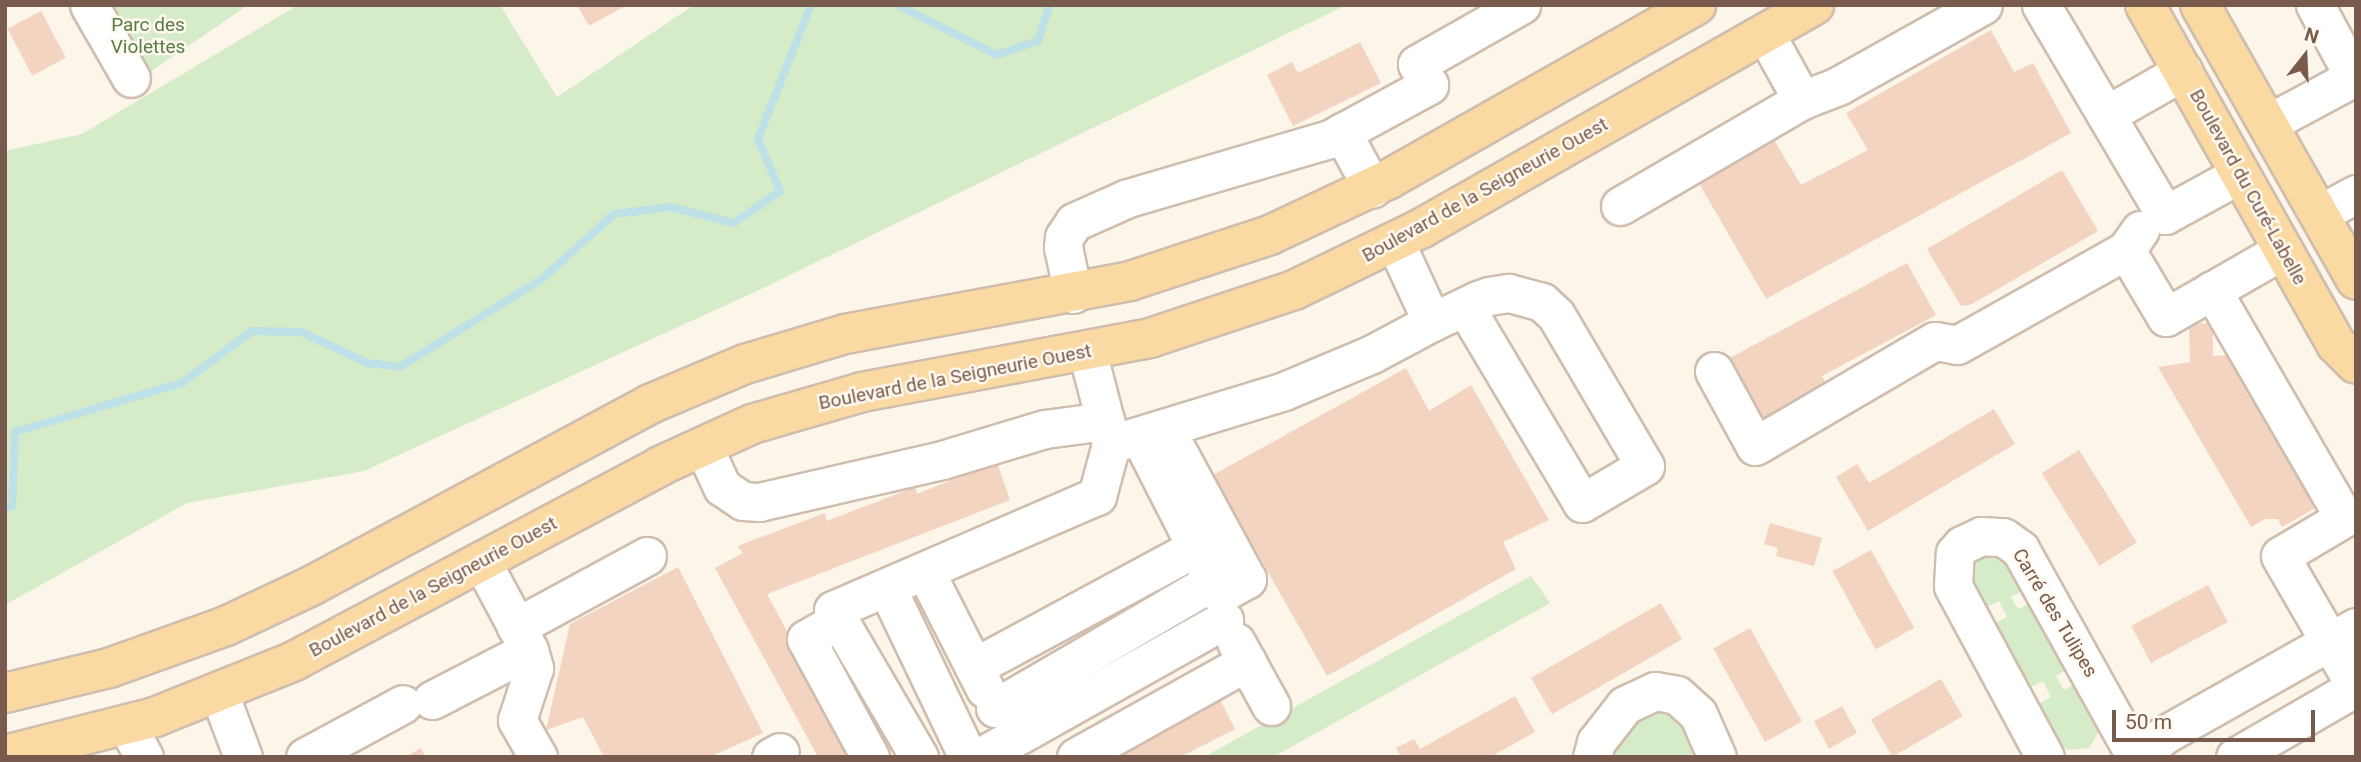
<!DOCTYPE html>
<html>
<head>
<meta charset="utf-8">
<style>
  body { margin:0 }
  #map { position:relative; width:2361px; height:762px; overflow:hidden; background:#fcf5e9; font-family:Roboto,sans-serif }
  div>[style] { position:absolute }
  .green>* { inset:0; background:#d6ebc7 }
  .stream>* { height:8px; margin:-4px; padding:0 4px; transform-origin:4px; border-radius:4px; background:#bde1e7 }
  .building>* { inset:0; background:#f2d4c1; transform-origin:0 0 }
  .roads { filter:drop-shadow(2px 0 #cfbdae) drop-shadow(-2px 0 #cfbdae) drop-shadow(0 2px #cfbdae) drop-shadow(0 -2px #cfbdae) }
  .minor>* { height:37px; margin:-18.5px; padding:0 18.5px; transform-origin:18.5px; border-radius:18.5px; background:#fff }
  .major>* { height:38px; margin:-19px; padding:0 19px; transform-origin:19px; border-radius:19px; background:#fad9a3 }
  span { translate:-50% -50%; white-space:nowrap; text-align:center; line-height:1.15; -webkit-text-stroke:5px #fff9f0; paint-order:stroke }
  .park-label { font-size:19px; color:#557d44 }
  .street-label { font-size:19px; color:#785b4c }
  .frame { position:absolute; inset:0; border:7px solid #785b4c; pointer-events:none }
  .north { position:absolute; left:2270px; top:21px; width:70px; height:70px; -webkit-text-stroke:5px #fff9f0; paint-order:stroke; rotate:18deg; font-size:19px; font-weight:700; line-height:28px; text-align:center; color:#785b4c }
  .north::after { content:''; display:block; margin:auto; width:24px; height:32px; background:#785b4c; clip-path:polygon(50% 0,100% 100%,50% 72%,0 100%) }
  .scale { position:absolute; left:2112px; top:710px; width:203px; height:32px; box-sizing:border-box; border:4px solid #785b4c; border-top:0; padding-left:9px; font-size:21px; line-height:24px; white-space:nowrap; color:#785b4c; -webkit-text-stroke:5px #fff9f0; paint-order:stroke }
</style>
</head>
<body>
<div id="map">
  <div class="green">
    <div style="clip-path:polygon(90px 5px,248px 5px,140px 79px)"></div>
    <div style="clip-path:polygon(298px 5px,500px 5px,557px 97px,694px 5px,1346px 5px,761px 289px,364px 471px,187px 503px,5px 605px,5px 151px,82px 134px)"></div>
    <div style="clip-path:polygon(2002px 550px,2027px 588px,2011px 597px,2018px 609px,2034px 601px,2071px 667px,2056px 676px,2064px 690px,2079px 682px,2101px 728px,2089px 748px,2068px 750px,2054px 738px,2036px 705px,2051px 697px,2043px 681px,2027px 689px,1992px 625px,2007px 617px,1999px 601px,1983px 609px,1965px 567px,1971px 557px)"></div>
    <div style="clip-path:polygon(1531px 576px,1550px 603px,1273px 757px,1204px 757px)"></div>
    <div style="clip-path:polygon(1662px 707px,1690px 722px,1702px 757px,1607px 757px,1637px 716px)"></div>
  </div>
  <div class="stream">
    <div style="left:897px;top:5px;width:112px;rotate:26.6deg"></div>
    <div style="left:997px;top:55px;width:43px;rotate:-18.9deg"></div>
    <div style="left:1038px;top:41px;width:38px;rotate:-72deg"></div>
    <div style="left:5px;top:508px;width:7px;rotate:-16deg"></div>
    <div style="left:12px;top:506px;width:74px;rotate:-87.7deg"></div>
    <div style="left:15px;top:432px;width:174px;rotate:-16.4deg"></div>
    <div style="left:182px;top:383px;width:87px;rotate:-36.6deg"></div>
    <div style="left:252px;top:331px;width:49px;rotate:1.2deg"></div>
    <div style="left:301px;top:332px;width:74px;rotate:24.8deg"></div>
    <div style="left:368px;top:363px;width:32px;rotate:7deg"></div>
    <div style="left:400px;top:367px;width:167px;rotate:-31.8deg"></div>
    <div style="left:542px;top:279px;width:97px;rotate:-42.1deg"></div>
    <div style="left:614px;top:214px;width:57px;rotate:-7deg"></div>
    <div style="left:671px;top:207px;width:65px;rotate:14.3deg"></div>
    <div style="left:734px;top:223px;width:56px;rotate:-34.8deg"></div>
    <div style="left:780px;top:191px;width:56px;rotate:-112.9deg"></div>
    <div style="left:758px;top:139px;width:144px;rotate:-68.4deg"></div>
  </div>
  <div class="building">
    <div style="clip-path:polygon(577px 5px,627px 5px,589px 26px)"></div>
    <div style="left:41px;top:11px;width:53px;height:38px;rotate:62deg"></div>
    <div style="clip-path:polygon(1991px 30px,2014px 72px,2033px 63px,2071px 133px,1766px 299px,1700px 185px,1773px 138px,1801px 185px,1868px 150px,1846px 113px)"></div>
    <div style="clip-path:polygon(1360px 42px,1381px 83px,1293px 126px,1267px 75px,1292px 62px,1298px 73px)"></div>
    <div style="clip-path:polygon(2062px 170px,2098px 231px,1972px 304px,1961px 306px,1927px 249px)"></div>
    <div style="clip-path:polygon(1907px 263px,1936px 315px,1822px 376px,1830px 392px,1765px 427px,1728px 359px)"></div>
    <div style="clip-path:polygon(2213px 323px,2213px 356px,2229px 355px,2317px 507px,2282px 527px,2278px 519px,2265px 519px,2251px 527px,2158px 367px,2190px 362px,2189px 324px)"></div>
    <div style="clip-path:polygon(1406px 368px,1429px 411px,1471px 385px,1549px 520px,1503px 542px,1516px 569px,1327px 676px,1213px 475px)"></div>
    <div style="clip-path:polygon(1994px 409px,2015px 444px,1868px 531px,1836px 477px,1857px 464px,1869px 483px)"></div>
    <div style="left:2079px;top:450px;width:109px;height:44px;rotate:58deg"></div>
    <div style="clip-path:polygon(997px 462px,1010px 500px,767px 594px,855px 757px,818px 757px,715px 568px,743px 553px,737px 546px,825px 513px,827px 521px,915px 487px,917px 494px)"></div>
    <div style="clip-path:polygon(1770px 523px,1822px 538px,1814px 566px,1776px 556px,1778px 548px,1764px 544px)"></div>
    <div style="left:1871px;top:550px;width:89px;height:44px;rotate:61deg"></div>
    <div style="clip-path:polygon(678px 567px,763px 733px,710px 757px,604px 757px,583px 717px,546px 730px,570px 624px)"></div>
    <div style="left:2208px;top:585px;width:42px;height:87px;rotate:62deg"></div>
    <div style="left:1661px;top:603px;width:42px;height:150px;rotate:60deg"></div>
    <div style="left:1750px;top:628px;width:107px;height:42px;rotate:61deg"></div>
    <div style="left:1941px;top:679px;width:43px;height:81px;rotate:60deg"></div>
    <div style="clip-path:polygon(1215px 690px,1235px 729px,1180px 757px,1107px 757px)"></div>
    <div style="clip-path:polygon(1515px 696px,1535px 732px,1490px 757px,1401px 757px,1396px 748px,1414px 739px,1420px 749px)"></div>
    <div style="left:1842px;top:706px;width:31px;height:32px;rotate:61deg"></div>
    <div style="clip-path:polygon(421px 748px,425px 757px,405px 757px)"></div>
  </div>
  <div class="roads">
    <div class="minor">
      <div style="left:89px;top:5px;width:84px;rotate:60.1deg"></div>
      <div style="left:2041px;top:5px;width:244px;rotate:59.4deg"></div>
      <div style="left:2165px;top:215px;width:85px;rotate:-28.7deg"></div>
      <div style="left:2315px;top:5px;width:82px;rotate:61.6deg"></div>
      <div style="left:1765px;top:33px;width:77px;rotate:61.1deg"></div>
      <div style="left:1802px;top:100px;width:39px;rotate:-21deg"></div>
      <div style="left:1838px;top:86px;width:166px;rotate:-29.2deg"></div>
      <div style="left:2106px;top:115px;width:89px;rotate:-29.7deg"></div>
      <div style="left:2267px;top:124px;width:101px;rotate:-28.3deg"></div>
      <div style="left:1342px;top:132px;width:64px;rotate:61.8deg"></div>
      <div style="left:1620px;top:206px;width:211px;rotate:-30.2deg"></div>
      <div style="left:2319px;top:214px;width:42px;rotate:-28.4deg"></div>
      <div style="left:2140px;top:230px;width:24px;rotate:125deg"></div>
      <div style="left:2126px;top:250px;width:78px;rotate:59.2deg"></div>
      <div style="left:2166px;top:317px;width:135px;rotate:-29.8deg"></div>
      <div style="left:2212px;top:290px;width:263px;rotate:59.9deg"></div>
      <div style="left:2344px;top:518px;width:74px;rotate:149.3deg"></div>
      <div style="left:2280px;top:556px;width:151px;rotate:59.9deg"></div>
      <div style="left:1073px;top:294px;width:48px;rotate:-102deg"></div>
      <div style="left:1063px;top:247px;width:10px;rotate:-84deg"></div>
      <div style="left:1064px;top:237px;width:18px;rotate:-56deg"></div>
      <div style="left:1074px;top:222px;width:59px;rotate:-24deg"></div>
      <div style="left:1128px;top:198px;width:210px;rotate:-16.3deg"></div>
      <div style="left:1330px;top:139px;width:113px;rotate:-28.6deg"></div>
      <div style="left:1429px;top:85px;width:24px;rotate:-120deg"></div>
      <div style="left:1417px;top:64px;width:120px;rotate:-29.6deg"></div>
      <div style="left:1432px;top:322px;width:51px;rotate:-25.6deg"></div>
      <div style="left:1478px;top:300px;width:12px;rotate:-20deg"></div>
      <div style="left:1489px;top:296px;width:20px;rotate:-9deg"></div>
      <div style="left:1509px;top:293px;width:34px;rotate:15deg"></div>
      <div style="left:1542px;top:302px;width:19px;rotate:43deg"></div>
      <div style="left:1556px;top:315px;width:175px;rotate:59.5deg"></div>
      <div style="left:1645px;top:466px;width:73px;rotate:149.6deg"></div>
      <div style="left:1582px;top:503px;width:228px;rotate:-120.8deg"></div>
      <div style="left:1087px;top:351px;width:96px;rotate:75.5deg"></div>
      <div style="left:1111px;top:444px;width:181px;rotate:-17deg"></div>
      <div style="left:1284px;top:391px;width:95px;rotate:-22.8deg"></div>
      <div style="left:1372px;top:354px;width:68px;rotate:-28.1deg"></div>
      <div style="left:1432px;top:322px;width:88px;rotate:-114.8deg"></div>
      <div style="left:1714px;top:371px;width:85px;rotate:61.3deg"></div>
      <div style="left:1755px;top:446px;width:208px;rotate:-30.3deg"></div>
      <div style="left:1935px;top:341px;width:22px;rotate:10deg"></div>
      <div style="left:1957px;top:345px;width:194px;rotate:-29.3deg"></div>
      <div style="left:1140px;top:437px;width:176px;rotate:63deg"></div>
      <div style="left:1220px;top:594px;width:31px;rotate:-29deg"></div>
      <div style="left:1247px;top:579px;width:170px;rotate:-118.5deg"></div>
      <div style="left:703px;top:446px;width:45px;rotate:65.1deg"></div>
      <div style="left:722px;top:487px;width:25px;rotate:34deg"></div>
      <div style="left:743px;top:501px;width:16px;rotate:4deg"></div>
      <div style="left:759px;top:502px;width:188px;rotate:-12.9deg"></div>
      <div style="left:942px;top:460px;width:108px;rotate:-16.8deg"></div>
      <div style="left:1045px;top:429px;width:61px;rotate:-7.6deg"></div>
      <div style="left:925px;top:571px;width:132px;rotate:63deg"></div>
      <div style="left:887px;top:588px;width:187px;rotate:64.4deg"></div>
      <div style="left:839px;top:620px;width:38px;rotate:150deg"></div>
      <div style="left:806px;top:639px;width:134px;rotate:61.5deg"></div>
      <div style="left:516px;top:627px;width:149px;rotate:-28.5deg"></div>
      <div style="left:1236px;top:642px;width:73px;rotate:61.3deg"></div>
      <div style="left:529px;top:650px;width:19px;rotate:74deg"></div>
      <div style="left:534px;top:668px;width:55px;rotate:108.1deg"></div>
      <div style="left:517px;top:720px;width:43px;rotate:60.4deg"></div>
      <div style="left:974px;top:667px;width:253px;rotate:-28.3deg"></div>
      <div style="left:219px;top:693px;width:68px;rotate:69.4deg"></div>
      <div style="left:432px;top:700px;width:109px;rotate:-27.3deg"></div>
      <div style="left:529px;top:650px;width:100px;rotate:-118.1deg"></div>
      <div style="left:995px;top:708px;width:252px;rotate:-30.2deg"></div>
      <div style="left:127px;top:726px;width:35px;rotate:61deg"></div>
      <div style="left:305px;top:757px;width:111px;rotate:-28.4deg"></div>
      <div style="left:771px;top:757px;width:10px;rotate:-29deg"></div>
      <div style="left:919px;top:757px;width:170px;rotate:-120.3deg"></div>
      <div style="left:833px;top:610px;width:288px;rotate:-23.4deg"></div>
      <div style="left:1097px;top:496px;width:54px;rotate:-74.9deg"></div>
      <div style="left:980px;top:757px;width:280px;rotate:-29.3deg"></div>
      <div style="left:1076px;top:757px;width:196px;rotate:-29.1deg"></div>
      <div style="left:1592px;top:757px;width:16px;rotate:-75deg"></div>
      <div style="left:1596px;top:742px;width:47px;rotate:-51.9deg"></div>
      <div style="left:1625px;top:705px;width:33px;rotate:-25deg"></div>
      <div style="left:1655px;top:691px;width:22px;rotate:10deg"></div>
      <div style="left:1677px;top:695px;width:28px;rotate:42deg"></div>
      <div style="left:1698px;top:714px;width:47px;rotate:66.2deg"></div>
      <div style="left:2045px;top:757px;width:194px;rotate:-118.3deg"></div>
      <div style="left:1953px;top:586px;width:33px;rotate:-87deg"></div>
      <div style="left:1955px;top:553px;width:11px;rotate:-49deg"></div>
      <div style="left:1962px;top:545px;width:21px;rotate:-25deg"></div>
      <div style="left:1981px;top:536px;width:22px;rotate:3deg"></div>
      <div style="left:2003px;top:537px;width:21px;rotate:35deg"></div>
      <div style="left:2020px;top:549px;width:238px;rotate:60.9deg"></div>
      <div style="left:2137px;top:757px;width:35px;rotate:-39deg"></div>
      <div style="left:2164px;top:735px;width:220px;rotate:-29.4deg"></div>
      <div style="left:2235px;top:757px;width:140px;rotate:-30deg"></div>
    </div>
    <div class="major">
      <div style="left:2145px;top:5px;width:389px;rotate:60.6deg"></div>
      <div style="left:2336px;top:344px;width:28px;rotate:45deg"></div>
      <div style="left:2200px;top:5px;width:316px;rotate:60.4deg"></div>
      <div style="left:5px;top:693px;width:107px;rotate:-13.5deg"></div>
      <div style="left:109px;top:668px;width:124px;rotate:-19.7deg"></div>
      <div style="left:226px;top:626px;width:94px;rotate:-25.2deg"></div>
      <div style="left:311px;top:586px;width:385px;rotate:-28.2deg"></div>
      <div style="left:650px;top:404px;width:103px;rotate:-22.8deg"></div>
      <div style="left:745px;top:364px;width:104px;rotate:-16.7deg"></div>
      <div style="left:845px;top:334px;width:290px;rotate:-10.5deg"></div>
      <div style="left:1130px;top:281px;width:147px;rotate:-18.2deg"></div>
      <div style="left:1270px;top:235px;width:132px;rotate:-25.2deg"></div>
      <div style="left:1389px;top:179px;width:353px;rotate:-29.5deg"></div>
      <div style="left:5px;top:755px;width:155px;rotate:-14.2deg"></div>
      <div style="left:155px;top:717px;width:150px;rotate:-21.9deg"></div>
      <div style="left:294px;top:661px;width:415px;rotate:-28deg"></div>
      <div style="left:660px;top:466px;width:101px;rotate:-24.5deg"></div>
      <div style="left:752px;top:424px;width:115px;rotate:-16.2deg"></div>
      <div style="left:862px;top:392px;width:293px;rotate:-10.6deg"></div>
      <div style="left:1150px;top:338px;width:152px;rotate:-18.4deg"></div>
      <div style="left:1294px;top:290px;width:142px;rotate:-25.8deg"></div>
      <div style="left:1422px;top:228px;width:451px;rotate:-29.6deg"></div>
    </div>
  </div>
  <div class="park-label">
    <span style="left:148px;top:36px">Parc des<br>Violettes</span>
  </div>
  <div class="street-label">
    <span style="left:2248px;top:187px;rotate:61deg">Boulevard du Curé-Labelle</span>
    <span style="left:1485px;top:190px;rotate:-29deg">Boulevard de la Seigneurie Ouest</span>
    <span style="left:955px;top:377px;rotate:-11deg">Boulevard de la Seigneurie Ouest</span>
    <span style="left:433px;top:587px;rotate:-28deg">Boulevard de la Seigneurie Ouest</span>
    <span style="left:2055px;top:613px;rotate:59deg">Carré des Tulipes</span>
  </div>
  <div class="frame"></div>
  <div class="north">N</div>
  <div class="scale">50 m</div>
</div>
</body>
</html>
